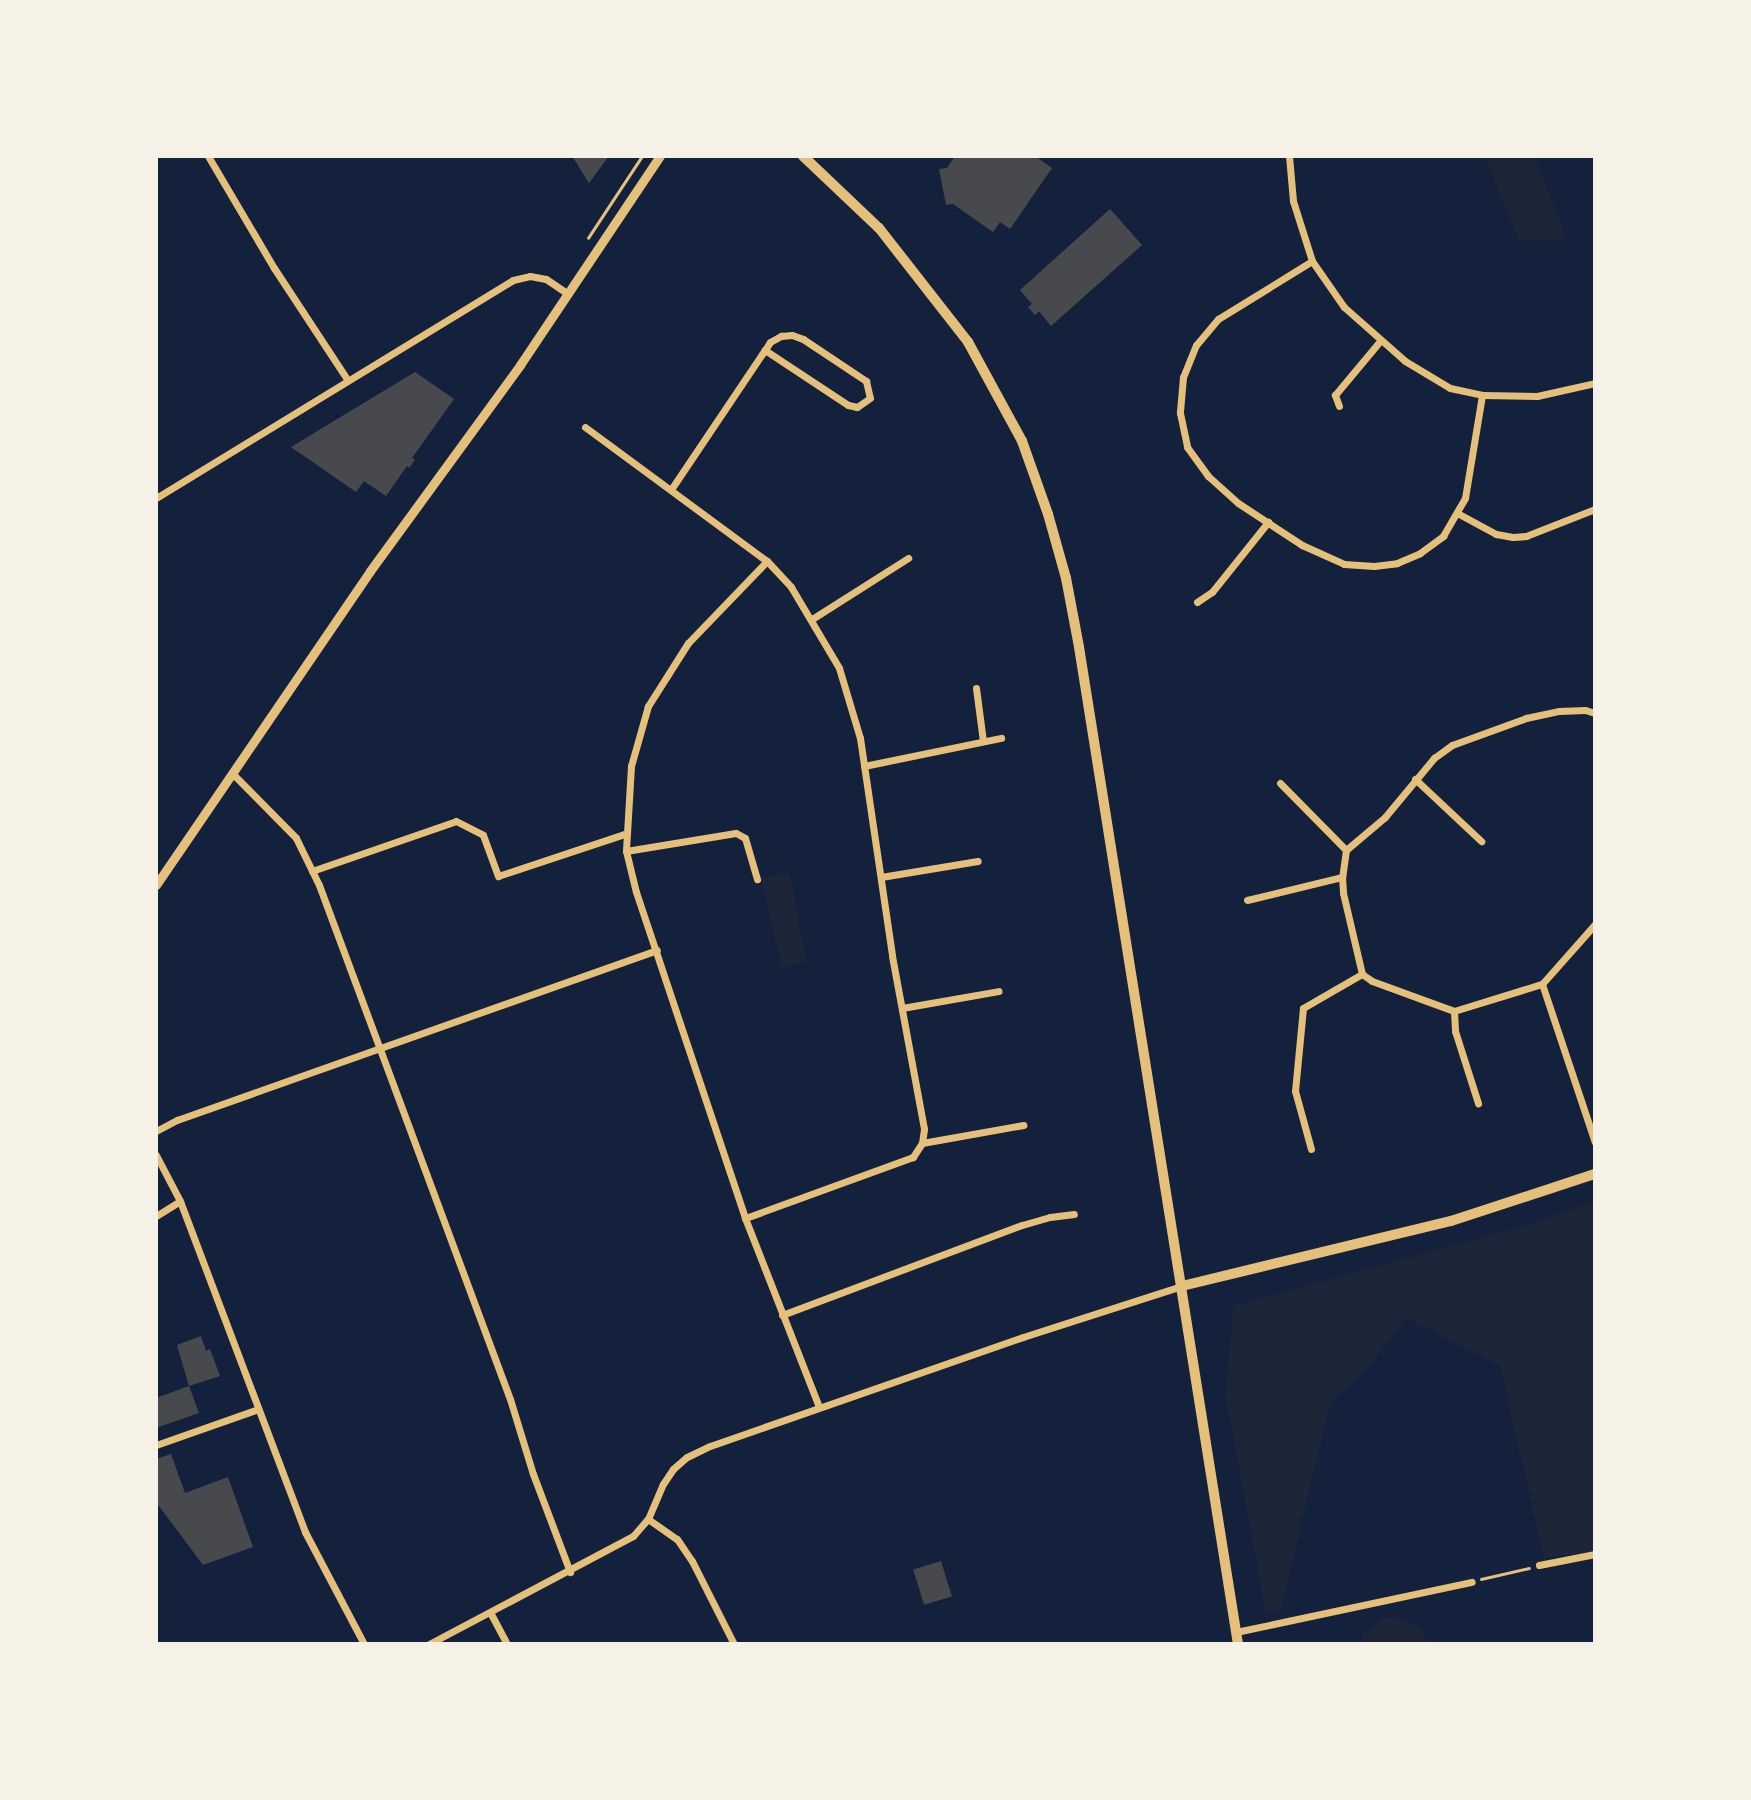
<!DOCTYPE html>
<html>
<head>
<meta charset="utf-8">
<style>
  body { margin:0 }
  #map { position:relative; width:1751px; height:1800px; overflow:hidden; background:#14213d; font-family:"Playfair Display",serif }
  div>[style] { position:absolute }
  .green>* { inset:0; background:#1d2539 }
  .building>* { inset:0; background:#48494c; transform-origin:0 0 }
  .path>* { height:2.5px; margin:-1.25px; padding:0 1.25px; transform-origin:1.25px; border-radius:1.25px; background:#e5c07b }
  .minor>* { height:7px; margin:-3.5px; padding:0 3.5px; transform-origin:3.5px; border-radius:3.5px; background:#e5c07b }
  .tertiary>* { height:9px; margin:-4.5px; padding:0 4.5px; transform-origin:4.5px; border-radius:4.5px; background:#e5c07b }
  .secondary>* { height:10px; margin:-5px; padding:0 5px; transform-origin:5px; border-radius:5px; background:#e5c07b }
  span { translate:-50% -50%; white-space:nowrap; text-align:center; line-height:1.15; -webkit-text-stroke:7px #f6f1e7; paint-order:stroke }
  .frame { position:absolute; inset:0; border:158px solid #f6f1e7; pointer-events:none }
</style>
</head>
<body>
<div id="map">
  <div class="green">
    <div style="clip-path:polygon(1484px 156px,1534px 156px,1567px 239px,1519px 240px)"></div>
    <div style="clip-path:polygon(790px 873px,806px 962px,782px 967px,761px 878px)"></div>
    <div style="clip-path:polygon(1595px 1201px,1595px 1551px,1544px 1558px,1500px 1366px,1406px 1318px,1368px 1367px,1330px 1403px,1281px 1609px,1266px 1613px,1226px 1397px,1233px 1306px,1523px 1226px)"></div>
    <div style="clip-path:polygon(1384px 1618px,1396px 1618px,1418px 1626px,1429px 1644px,1362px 1644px,1363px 1633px)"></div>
  </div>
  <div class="building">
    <div style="clip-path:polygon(572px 156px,609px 156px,589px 183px)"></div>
    <div style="clip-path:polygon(955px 156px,1035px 156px,1052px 168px,1010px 229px,1000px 222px,993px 232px,953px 204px,946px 205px,939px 169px,947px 168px)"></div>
    <div style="clip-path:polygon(1110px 209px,1142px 245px,1051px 326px,1039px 311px,1035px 315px,1028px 307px,1032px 304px,1020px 290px)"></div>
    <div style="clip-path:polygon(415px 372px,454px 399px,412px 458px,415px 460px,409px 468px,407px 466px,386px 496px,364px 481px,356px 492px,291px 447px)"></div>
    <div style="clip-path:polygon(201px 1336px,206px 1351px,210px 1349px,220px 1376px,189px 1386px,199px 1413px,156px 1428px,156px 1398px,189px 1386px,177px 1345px)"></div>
    <div style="clip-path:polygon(171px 1454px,185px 1493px,228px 1477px,253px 1547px,203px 1565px,156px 1502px,156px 1459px)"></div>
    <div style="left:941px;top:1561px;width:37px;height:29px;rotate:73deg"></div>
  </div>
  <div class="path">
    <div style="left:588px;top:238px;width:98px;rotate:-56.6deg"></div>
    <div style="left:1481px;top:1579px;width:49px;rotate:-12.9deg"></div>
  </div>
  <div class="minor">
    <div style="left:208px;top:156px;width:130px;rotate:59.5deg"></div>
    <div style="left:274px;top:268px;width:133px;rotate:56.7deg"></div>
    <div style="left:1289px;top:156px;width:45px;rotate:84.9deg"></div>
    <div style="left:1293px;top:201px;width:63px;rotate:72.4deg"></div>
    <div style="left:1312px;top:261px;width:56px;rotate:55.2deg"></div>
    <div style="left:1344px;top:307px;width:81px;rotate:41.5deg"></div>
    <div style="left:1405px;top:361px;width:52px;rotate:31deg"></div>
    <div style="left:1450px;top:388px;width:33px;rotate:12deg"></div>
    <div style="left:1482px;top:395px;width:55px;rotate:1deg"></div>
    <div style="left:1537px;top:396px;width:59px;rotate:-12.6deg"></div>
    <div style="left:1312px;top:261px;width:110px;rotate:148.3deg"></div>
    <div style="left:1218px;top:319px;width:34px;rotate:130deg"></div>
    <div style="left:1196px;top:345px;width:35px;rotate:112deg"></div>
    <div style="left:1183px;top:377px;width:36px;rotate:95deg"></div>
    <div style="left:1180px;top:413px;width:35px;rotate:78deg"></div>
    <div style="left:1187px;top:447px;width:36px;rotate:54deg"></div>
    <div style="left:1208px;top:476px;width:40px;rotate:42deg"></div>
    <div style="left:1238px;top:503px;width:77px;rotate:33.3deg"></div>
    <div style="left:1302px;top:545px;width:46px;rotate:24.3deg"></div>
    <div style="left:1344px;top:564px;width:30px;rotate:4deg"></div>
    <div style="left:1374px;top:566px;width:23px;rotate:-7deg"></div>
    <div style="left:1397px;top:563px;width:25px;rotate:-23deg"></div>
    <div style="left:1420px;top:553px;width:29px;rotate:-36deg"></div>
    <div style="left:1443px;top:536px;width:44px;rotate:-59.9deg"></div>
    <div style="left:1465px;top:498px;width:104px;rotate:-80.6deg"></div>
    <div style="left:1339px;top:406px;width:12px;rotate:-110deg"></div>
    <div style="left:1335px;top:395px;width:70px;rotate:-50.2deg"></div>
    <div style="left:585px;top:427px;width:226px;rotate:36.4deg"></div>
    <div style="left:767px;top:561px;width:35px;rotate:47deg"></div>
    <div style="left:791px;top:587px;width:94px;rotate:59.3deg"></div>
    <div style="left:839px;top:668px;width:73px;rotate:73.3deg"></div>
    <div style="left:860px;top:738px;width:220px;rotate:81.6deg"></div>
    <div style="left:892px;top:956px;width:176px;rotate:79.5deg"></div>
    <div style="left:924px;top:1129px;width:14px;rotate:98deg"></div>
    <div style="left:922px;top:1143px;width:17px;rotate:123deg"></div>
    <div style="left:913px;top:1157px;width:179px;rotate:160deg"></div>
    <div style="left:672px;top:488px;width:161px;rotate:-56.1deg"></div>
    <div style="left:762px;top:354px;width:5px;rotate:-53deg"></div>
    <div style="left:765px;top:350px;width:9px;rotate:-58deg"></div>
    <div style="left:770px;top:342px;width:13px;rotate:-29deg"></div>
    <div style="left:781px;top:336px;width:11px;rotate:-5deg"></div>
    <div style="left:792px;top:335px;width:12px;rotate:20deg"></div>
    <div style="left:803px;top:339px;width:76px;rotate:33.7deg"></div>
    <div style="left:866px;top:381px;width:17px;rotate:77deg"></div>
    <div style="left:870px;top:398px;width:16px;rotate:145deg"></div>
    <div style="left:857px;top:407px;width:9px;rotate:-167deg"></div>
    <div style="left:848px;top:405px;width:100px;rotate:-146.5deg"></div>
    <div style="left:156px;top:498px;width:418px;rotate:-31.4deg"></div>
    <div style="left:513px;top:280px;width:17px;rotate:-13deg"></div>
    <div style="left:530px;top:276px;width:16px;rotate:11deg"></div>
    <div style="left:546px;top:279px;width:25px;rotate:34deg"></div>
    <div style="left:1459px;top:514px;width:42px;rotate:28.4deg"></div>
    <div style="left:1496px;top:534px;width:17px;rotate:10deg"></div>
    <div style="left:1513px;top:537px;width:13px;rotate:-4deg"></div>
    <div style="left:1526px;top:536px;width:74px;rotate:-21.4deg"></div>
    <div style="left:767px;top:561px;width:114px;rotate:133.9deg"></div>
    <div style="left:688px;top:643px;width:75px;rotate:122.4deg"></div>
    <div style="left:648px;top:706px;width:62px;rotate:105.8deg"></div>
    <div style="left:631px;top:766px;width:85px;rotate:93.4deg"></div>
    <div style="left:626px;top:851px;width:42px;rotate:76.3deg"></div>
    <div style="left:636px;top:892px;width:344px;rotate:71.5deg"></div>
    <div style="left:745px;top:1218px;width:203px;rotate:68.6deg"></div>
    <div style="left:1197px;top:602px;width:18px;rotate:-34deg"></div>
    <div style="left:1212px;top:592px;width:90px;rotate:-51.3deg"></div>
    <div style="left:812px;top:619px;width:114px;rotate:-32.4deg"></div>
    <div style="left:976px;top:688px;width:53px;rotate:82.5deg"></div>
    <div style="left:864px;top:766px;width:140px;rotate:-11.6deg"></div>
    <div style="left:232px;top:773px;width:91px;rotate:45.4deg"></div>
    <div style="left:296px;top:838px;width:52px;rotate:63.9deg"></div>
    <div style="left:319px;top:885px;width:548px;rotate:69.62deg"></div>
    <div style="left:510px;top:1399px;width:78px;rotate:73deg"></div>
    <div style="left:533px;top:1474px;width:105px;rotate:69.3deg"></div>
    <div style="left:1415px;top:779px;width:91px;rotate:43.2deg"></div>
    <div style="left:1280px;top:783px;width:94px;rotate:45.4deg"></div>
    <div style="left:1346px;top:850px;width:51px;rotate:-40.2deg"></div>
    <div style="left:1385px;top:817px;width:77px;rotate:-50.3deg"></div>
    <div style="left:1434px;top:758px;width:22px;rotate:-36deg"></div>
    <div style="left:1452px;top:745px;width:79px;rotate:-20deg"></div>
    <div style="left:1526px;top:718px;width:34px;rotate:-12deg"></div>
    <div style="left:1559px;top:711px;width:26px;rotate:-2deg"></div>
    <div style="left:1585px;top:710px;width:10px;rotate:17deg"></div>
    <div style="left:1346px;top:850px;width:27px;rotate:98deg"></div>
    <div style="left:1342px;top:877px;width:16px;rotate:86deg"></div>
    <div style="left:1343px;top:893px;width:83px;rotate:76.8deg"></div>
    <div style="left:1362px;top:974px;width:12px;rotate:35deg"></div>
    <div style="left:1372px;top:981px;width:87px;rotate:20.1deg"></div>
    <div style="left:1454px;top:1011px;width:92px;rotate:-17.1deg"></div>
    <div style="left:1542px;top:984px;width:167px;rotate:71.5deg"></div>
    <div style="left:626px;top:851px;width:111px;rotate:-9.3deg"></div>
    <div style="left:736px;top:833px;width:10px;rotate:29deg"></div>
    <div style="left:745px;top:838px;width:43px;rotate:73.7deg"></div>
    <div style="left:312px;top:871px;width:152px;rotate:-19.1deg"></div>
    <div style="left:456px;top:821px;width:30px;rotate:27deg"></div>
    <div style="left:483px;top:835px;width:44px;rotate:69.9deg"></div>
    <div style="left:498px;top:876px;width:136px;rotate:-18.4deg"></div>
    <div style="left:881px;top:877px;width:98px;rotate:-9.4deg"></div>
    <div style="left:1247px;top:900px;width:98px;rotate:-13.6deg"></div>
    <div style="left:1542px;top:984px;width:80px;rotate:-48.5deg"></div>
    <div style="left:902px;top:1008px;width:98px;rotate:-9.9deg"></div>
    <div style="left:1454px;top:1011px;width:20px;rotate:87deg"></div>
    <div style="left:1455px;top:1031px;width:76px;rotate:72.3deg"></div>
    <div style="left:156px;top:1131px;width:24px;rotate:-28deg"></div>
    <div style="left:177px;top:1120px;width:509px;rotate:-19.5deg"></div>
    <div style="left:922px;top:1143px;width:103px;rotate:-10.1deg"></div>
    <div style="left:1311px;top:1149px;width:60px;rotate:-105.4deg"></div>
    <div style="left:1295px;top:1091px;width:83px;rotate:-84.5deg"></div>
    <div style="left:1303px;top:1008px;width:68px;rotate:-30deg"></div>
    <div style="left:156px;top:1155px;width:52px;rotate:62.4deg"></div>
    <div style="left:180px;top:1201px;width:354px;rotate:69.3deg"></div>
    <div style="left:305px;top:1532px;width:127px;rotate:62.2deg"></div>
    <div style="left:156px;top:1216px;width:28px;rotate:-32deg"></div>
    <div style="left:782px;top:1315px;width:256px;rotate:-20.6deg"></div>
    <div style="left:1022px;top:1225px;width:29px;rotate:-16deg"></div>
    <div style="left:1050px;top:1217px;width:24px;rotate:-7deg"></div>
    <div style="left:156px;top:1445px;width:108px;rotate:-19.4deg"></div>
    <div style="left:648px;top:1519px;width:35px;rotate:35deg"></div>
    <div style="left:677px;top:1539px;width:27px;rotate:56deg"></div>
    <div style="left:692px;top:1561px;width:93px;rotate:63.2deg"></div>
    <div style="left:1539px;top:1565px;width:57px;rotate:-11.1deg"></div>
    <div style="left:491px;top:1614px;width:34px;rotate:62deg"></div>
    <div style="left:1236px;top:1632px;width:241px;rotate:-12deg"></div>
    <div style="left:429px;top:1644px;width:231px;rotate:-27.9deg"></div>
    <div style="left:633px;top:1536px;width:23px;rotate:-49deg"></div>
    <div style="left:648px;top:1519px;width:38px;rotate:-67deg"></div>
    <div style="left:663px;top:1484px;width:18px;rotate:-56deg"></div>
    <div style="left:673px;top:1469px;width:18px;rotate:-41deg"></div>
    <div style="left:687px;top:1457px;width:25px;rotate:-26deg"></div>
    <div style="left:710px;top:1446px;width:331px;rotate:-19.2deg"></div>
    <div style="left:1023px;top:1337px;width:167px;rotate:-17.8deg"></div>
  </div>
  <div class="tertiary">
    <div style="left:156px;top:885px;width:380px;rotate:-55.7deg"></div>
    <div style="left:370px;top:571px;width:255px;rotate:-53.9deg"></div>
    <div style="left:520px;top:365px;width:252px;rotate:-56.2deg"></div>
  </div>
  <div class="secondary">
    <div style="left:803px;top:156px;width:105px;rotate:43.5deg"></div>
    <div style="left:879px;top:228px;width:145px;rotate:52deg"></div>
    <div style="left:968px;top:342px;width:113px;rotate:61.4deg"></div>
    <div style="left:1022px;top:441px;width:77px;rotate:70.4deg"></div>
    <div style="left:1048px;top:514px;width:66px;rotate:74.3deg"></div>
    <div style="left:1066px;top:578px;width:70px;rotate:79.3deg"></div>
    <div style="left:1079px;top:647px;width:1010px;rotate:80.94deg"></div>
    <div style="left:1182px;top:1286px;width:277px;rotate:-13.6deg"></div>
    <div style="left:1451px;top:1221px;width:151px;rotate:-18.1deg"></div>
  </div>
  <div class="frame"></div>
</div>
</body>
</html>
